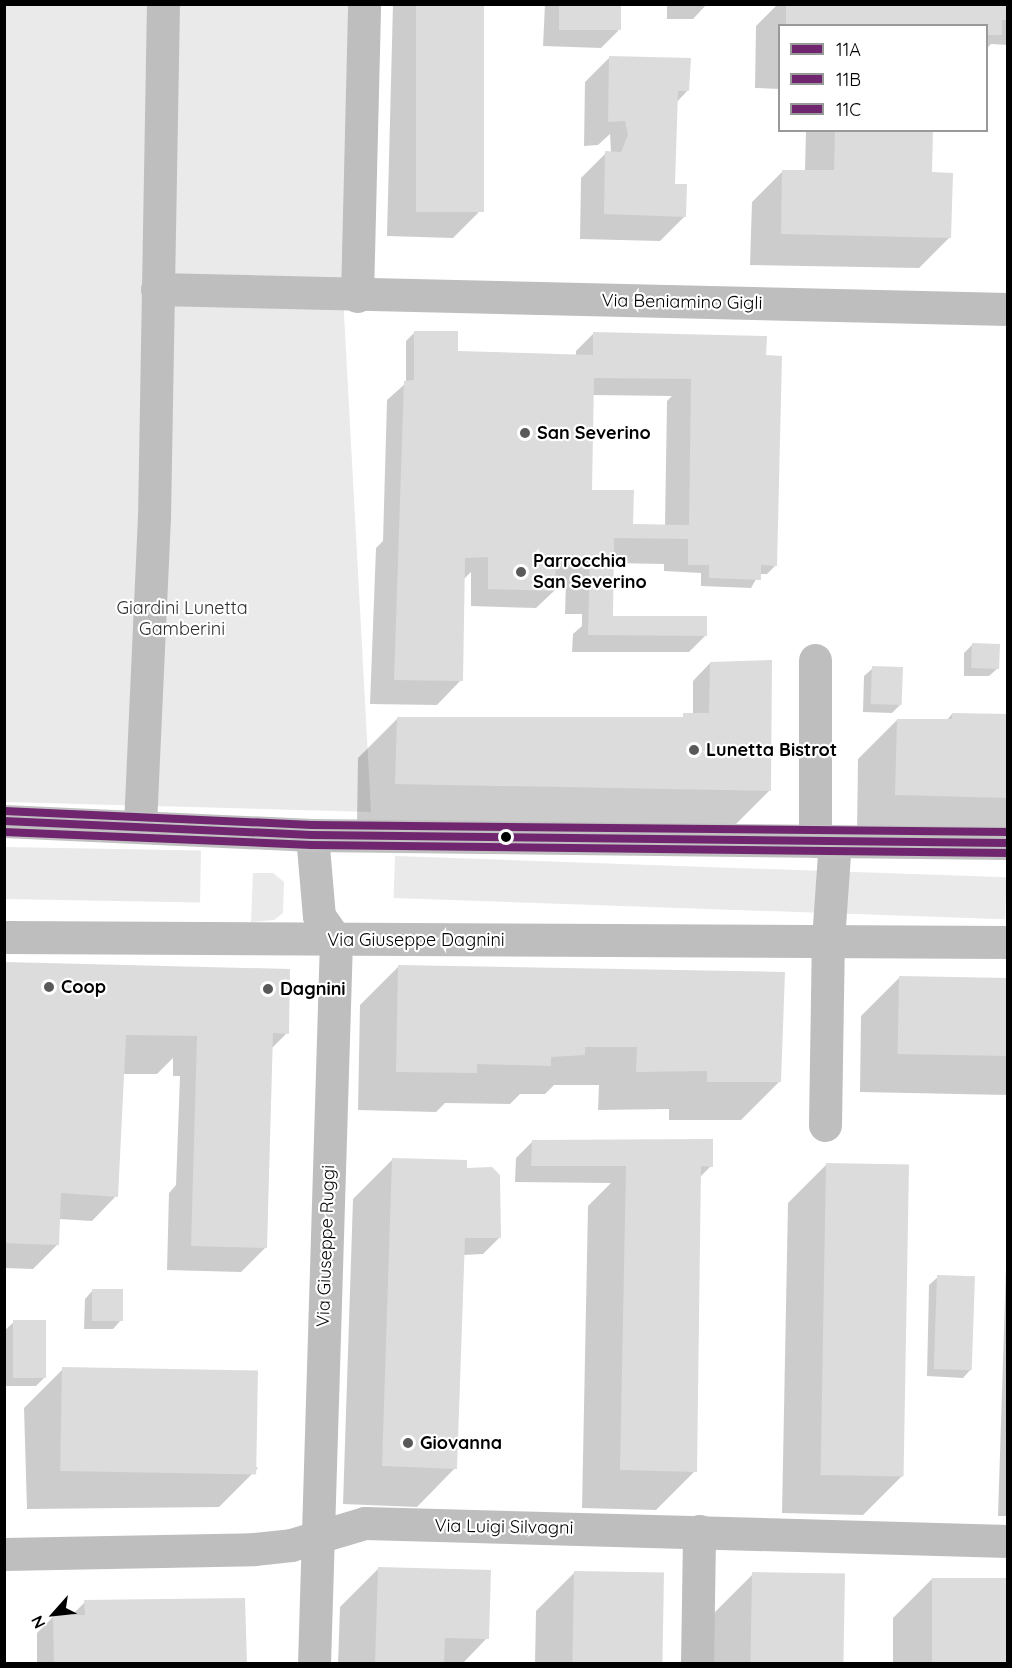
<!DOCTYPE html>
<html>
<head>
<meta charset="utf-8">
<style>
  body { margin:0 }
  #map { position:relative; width:1012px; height:1668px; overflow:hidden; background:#fff; font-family:Quicksand,sans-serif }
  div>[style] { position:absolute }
  .green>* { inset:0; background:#eaeaea; transform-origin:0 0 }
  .shadow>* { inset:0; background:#0003 }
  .building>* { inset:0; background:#dcdcdc; transform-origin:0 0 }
  .street>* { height:33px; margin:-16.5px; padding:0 16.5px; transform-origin:16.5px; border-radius:16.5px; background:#bebebe }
  .secondary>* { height:33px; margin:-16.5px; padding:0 16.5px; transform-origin:16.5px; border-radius:16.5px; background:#c1c1c1 }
  .bus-1>* { height:8px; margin:-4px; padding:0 4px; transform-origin:4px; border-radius:4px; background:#70266f }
  .bus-2>* { height:8px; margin:-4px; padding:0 4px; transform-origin:4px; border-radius:4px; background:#70266f }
  .bus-3>* { height:8px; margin:-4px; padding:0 4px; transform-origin:4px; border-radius:4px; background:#70266f }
  .dots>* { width:16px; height:16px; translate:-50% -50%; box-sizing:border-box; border:3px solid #fff; border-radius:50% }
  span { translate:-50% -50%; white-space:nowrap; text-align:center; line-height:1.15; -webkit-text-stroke:4.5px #fff; paint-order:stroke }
  .street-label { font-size:18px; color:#000 }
  .poi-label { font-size:18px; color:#000; font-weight:700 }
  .left { translate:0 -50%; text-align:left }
  .park-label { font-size:18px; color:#2f2f2f }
  .frame { position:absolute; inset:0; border:6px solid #000; pointer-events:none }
  .legend { position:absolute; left:778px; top:24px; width:210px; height:108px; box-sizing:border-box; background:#fff; border:2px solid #999; margin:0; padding:8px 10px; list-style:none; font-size:18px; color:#000 }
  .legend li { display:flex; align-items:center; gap:12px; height:30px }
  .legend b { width:30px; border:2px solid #999 }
  .north { position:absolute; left:24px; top:1584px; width:60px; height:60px; -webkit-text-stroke:4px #fff; paint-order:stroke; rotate:243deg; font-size:16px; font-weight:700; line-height:24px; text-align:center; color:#000 }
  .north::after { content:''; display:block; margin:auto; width:21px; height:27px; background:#000; clip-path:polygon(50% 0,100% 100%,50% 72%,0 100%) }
</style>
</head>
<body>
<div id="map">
  <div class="green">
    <div style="clip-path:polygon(5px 5px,351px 5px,344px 314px,371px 812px,5px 802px)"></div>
    <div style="left:5px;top:847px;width:196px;height:52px;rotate:1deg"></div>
    <div style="left:395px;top:856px;width:612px;height:42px;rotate:2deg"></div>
    <div style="clip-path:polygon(253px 873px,273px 873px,284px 882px,283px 913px,274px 920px,251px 922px)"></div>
  </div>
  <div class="shadow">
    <div style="clip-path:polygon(393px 4px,483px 4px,478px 213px,453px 238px,387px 236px)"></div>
    <div style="clip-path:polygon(545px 4px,620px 4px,618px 31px,601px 48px,543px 46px)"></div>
    <div style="clip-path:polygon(667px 4px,707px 4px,693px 19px,667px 19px)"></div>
    <div style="clip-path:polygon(778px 4px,1008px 4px,1008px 45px,991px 44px,986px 49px,986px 26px,780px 26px,780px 89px,755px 88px,756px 26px)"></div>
    <div style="clip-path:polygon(609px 58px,688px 90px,676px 103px,674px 185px,685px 216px,660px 241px,580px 239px,581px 178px,606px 153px,611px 153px,610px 134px,598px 145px,584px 146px,585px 82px)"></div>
    <div style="clip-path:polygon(806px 130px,931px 130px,931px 174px,950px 237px,919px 268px,750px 265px,752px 202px,783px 171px,805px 171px)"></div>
    <div style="clip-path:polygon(evenodd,414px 333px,456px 355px,576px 356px,576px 351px,593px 334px,764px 357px,776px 565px,767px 574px,759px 574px,751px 588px,701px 586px,701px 573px,664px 571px,664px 564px,612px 563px,609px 617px,706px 635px,689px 652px,572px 652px,573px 634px,582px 626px,582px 614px,565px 614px,566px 582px,554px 582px,554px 591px,536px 608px,471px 606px,471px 572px,463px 580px,461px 680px,437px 705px,370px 704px,376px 548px,383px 541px,387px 400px,406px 383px,406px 341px,414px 333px,592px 395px,672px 396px,667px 401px,665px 526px,629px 526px,591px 491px,592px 395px)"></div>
    <div style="clip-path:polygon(973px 644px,998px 668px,989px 676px,964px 676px,964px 653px)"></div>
    <div style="clip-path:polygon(710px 663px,770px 790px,731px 829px,357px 823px,358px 758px,397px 719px,693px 717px,693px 681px)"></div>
    <div style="clip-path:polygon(873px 668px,900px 705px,892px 713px,863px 712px,864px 676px)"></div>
    <div style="clip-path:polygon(952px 714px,1008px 715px,1008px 836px,857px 833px,858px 759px,897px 720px,946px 721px)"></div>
    <div style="clip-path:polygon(4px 964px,287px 1033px,270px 1050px,266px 1247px,241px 1272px,167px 1270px,169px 1193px,176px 1185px,180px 1076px,173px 1076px,173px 1058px,157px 1074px,123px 1074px,116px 1196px,92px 1221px,59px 1219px,58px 1244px,33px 1269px,4px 1268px)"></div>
    <div style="clip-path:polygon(399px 966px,780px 1081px,741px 1120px,669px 1120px,669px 1109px,598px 1110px,599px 1085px,554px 1085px,545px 1094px,520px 1094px,510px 1104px,445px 1103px,436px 1112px,358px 1110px,360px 1005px)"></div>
    <div style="clip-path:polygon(900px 977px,1008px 980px,1008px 1095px,860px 1092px,861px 1016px)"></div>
    <div style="clip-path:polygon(533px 1141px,711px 1166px,699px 1178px,695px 1471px,656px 1510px,582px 1508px,588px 1206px,611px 1183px,515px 1182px,516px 1158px)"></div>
    <div style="clip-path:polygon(392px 1160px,465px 1172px,500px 1237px,483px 1254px,463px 1255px,455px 1468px,417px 1507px,343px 1504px,353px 1199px)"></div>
    <div style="clip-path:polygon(827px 1164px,902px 1476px,863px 1515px,782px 1513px,788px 1203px)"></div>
    <div style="clip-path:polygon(1008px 1206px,1008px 1516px,998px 1516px)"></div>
    <div style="clip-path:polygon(938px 1277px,971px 1369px,963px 1378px,927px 1376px,929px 1285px)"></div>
    <div style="clip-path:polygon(93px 1290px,121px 1320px,113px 1329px,84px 1329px,85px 1299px)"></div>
    <div style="clip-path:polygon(14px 1322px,45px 1377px,36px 1386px,5px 1386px,5px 1330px)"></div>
    <div style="clip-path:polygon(63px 1369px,258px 1468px,219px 1507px,27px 1509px,24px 1408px)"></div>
    <div style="clip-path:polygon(379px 1568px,487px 1638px,462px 1664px,338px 1664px,340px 1607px)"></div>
    <div style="clip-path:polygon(575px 1572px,662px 1664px,535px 1664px,536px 1611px)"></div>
    <div style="clip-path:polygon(753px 1574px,842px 1661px,839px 1664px,713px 1664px,714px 1613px)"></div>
    <div style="clip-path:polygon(932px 1579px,1008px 1664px,893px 1664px,893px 1618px)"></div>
    <div style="clip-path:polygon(85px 1602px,245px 1664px,37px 1664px,37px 1633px,54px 1616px,71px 1616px)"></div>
  </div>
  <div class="building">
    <div style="left:416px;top:4px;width:68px;height:208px"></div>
    <div style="left:559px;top:4px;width:62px;height:26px"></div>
    <div style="clip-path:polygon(786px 4px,1008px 4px,1008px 20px,1002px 20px,1002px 35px,987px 35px,987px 26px,786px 26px)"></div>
    <div style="clip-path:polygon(609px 56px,691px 58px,689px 91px,678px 91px,675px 184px,687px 184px,686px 217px,604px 214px,605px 151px,621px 152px,628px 135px,625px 121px,608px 122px)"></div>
    <div style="clip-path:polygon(835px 130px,933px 130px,932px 172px,953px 173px,951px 238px,781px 234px,782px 170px,834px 170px)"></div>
    <div style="clip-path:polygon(evenodd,414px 331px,458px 331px,458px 351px,593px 355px,593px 332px,767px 336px,766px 355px,782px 356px,777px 566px,761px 565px,761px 580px,709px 578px,709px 565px,688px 565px,688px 539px,614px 538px,613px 616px,707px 616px,707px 636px,588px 635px,590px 558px,556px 559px,555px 591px,488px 589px,488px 557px,465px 558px,463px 681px,394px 680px,404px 381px,414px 380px,414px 331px,594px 378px,691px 379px,689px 525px,633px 524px,634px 490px,592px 490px,594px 378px)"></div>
    <div style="left:972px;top:643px;width:28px;height:25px;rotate:2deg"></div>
    <div style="clip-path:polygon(772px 660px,771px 791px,395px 784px,397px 717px,683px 717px,683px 713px,709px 713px,710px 662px)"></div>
    <div style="left:872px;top:666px;width:31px;height:38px;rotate:2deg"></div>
    <div style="clip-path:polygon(952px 713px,1008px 714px,1008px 798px,895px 795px,897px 719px,952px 719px)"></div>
    <div style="clip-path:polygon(4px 962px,290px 969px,289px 1034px,273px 1033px,267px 1248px,191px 1246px,197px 1036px,126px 1035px,118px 1197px,61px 1193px,59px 1245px,4px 1243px)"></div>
    <div style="clip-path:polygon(398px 965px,785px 972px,781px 1082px,707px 1082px,707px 1071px,636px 1072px,637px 1047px,585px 1047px,585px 1055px,551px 1057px,551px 1066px,477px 1064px,477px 1073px,396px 1072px)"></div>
    <div style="left:899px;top:976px;width:109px;height:78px;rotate:1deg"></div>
    <div style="clip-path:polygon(713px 1139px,713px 1167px,701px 1166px,697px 1472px,620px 1470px,626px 1166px,531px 1166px,532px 1140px)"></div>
    <div style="clip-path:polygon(392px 1158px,467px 1160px,467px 1168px,492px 1167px,500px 1175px,501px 1238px,465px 1238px,457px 1469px,382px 1466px)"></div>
    <div style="left:826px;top:1163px;width:83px;height:312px;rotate:1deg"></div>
    <div style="left:937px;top:1275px;width:38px;height:94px;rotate:2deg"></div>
    <div style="left:92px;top:1289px;width:31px;height:32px"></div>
    <div style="left:13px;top:1320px;width:33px;height:58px"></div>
    <div style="left:62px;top:1367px;width:196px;height:104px;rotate:1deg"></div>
    <div style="clip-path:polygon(378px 1567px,491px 1570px,489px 1639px,445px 1638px,444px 1664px,375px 1664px)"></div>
    <div style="left:574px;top:1571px;width:90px;height:93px;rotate:1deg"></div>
    <div style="left:752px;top:1572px;width:93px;height:92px;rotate:1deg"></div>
    <div style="left:932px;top:1578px;width:76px;height:86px"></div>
    <div style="clip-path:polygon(245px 1598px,247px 1664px,54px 1664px,53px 1615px,85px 1615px,84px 1600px)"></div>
  </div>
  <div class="street">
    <div style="left:157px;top:289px;width:851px;rotate:1.35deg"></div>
    <div style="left:357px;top:296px;width:292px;rotate:-88.6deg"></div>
    <div style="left:815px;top:660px;width:181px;rotate:90deg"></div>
    <div style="left:140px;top:825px;width:307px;rotate:-87.4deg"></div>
    <div style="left:154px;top:518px;width:514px;rotate:-89deg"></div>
    <div style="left:312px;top:835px;width:81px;rotate:85.1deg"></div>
    <div style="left:319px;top:916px;width:29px;rotate:55deg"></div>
    <div style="left:336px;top:940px;width:724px;rotate:91.74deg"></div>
    <div style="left:4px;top:937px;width:1004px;rotate:0.29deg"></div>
    <div style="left:825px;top:1125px;width:185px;rotate:-89.1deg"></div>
    <div style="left:828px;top:940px;width:99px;rotate:-86deg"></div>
    <div style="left:4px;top:1554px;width:250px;rotate:-1.1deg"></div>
    <div style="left:254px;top:1549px;width:37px;rotate:-6deg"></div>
    <div style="left:291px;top:1545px;width:77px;rotate:-16.6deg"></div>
    <div style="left:365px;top:1523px;width:643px;rotate:1.6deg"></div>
    <div style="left:697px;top:1664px;width:133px;rotate:-89.1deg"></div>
  </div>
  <div class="secondary">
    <div style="left:4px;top:821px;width:308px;rotate:2.6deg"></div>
    <div style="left:312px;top:835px;width:696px;rotate:0.66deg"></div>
  </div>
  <div class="bus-1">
    <div style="left:4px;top:821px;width:308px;rotate:2.6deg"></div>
    <div style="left:312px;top:835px;width:696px;rotate:0.66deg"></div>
  </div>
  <div class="bus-2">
    <div style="left:4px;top:832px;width:308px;rotate:2.4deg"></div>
    <div style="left:312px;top:845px;width:696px;rotate:0.66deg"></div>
  </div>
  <div class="bus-3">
    <div style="left:4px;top:811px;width:308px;rotate:2.6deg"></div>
    <div style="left:312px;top:825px;width:696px;rotate:0.58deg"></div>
  </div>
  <div class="dots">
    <div style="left:525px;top:433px;background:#595959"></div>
    <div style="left:521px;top:572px;background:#595959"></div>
    <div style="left:694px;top:750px;background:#595959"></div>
    <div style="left:506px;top:837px;background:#000"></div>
    <div style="left:49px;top:987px;background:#595959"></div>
    <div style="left:268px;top:989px;background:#595959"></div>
    <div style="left:408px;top:1443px;background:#595959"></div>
  </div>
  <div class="street-label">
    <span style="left:682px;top:302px;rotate:1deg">Via Beniamino Gigli</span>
    <span style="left:416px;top:940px">Via Giuseppe Dagnini</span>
    <span style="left:326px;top:1246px;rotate:-88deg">Via Giuseppe Ruggi</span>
    <span style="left:504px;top:1527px;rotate:1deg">Via Luigi Silvagni</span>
  </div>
  <div class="poi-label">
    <span class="left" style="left:537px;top:433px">San Severino</span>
    <span class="left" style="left:533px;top:572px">Parrocchia<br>San Severino</span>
    <span class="left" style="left:706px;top:750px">Lunetta Bistrot</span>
    <span class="left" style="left:61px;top:987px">Coop</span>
    <span class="left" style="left:280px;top:989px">Dagnini</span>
    <span class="left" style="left:420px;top:1443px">Giovanna</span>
  </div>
  <div class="park-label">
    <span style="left:182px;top:619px">Giardini Lunetta<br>Gamberini</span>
  </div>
  <div class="frame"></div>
  <ul class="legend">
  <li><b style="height:8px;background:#70266f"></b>11A</li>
  <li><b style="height:8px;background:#70266f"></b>11B</li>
  <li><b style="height:8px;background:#70266f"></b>11C</li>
  </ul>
  <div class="north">N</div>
</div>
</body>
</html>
